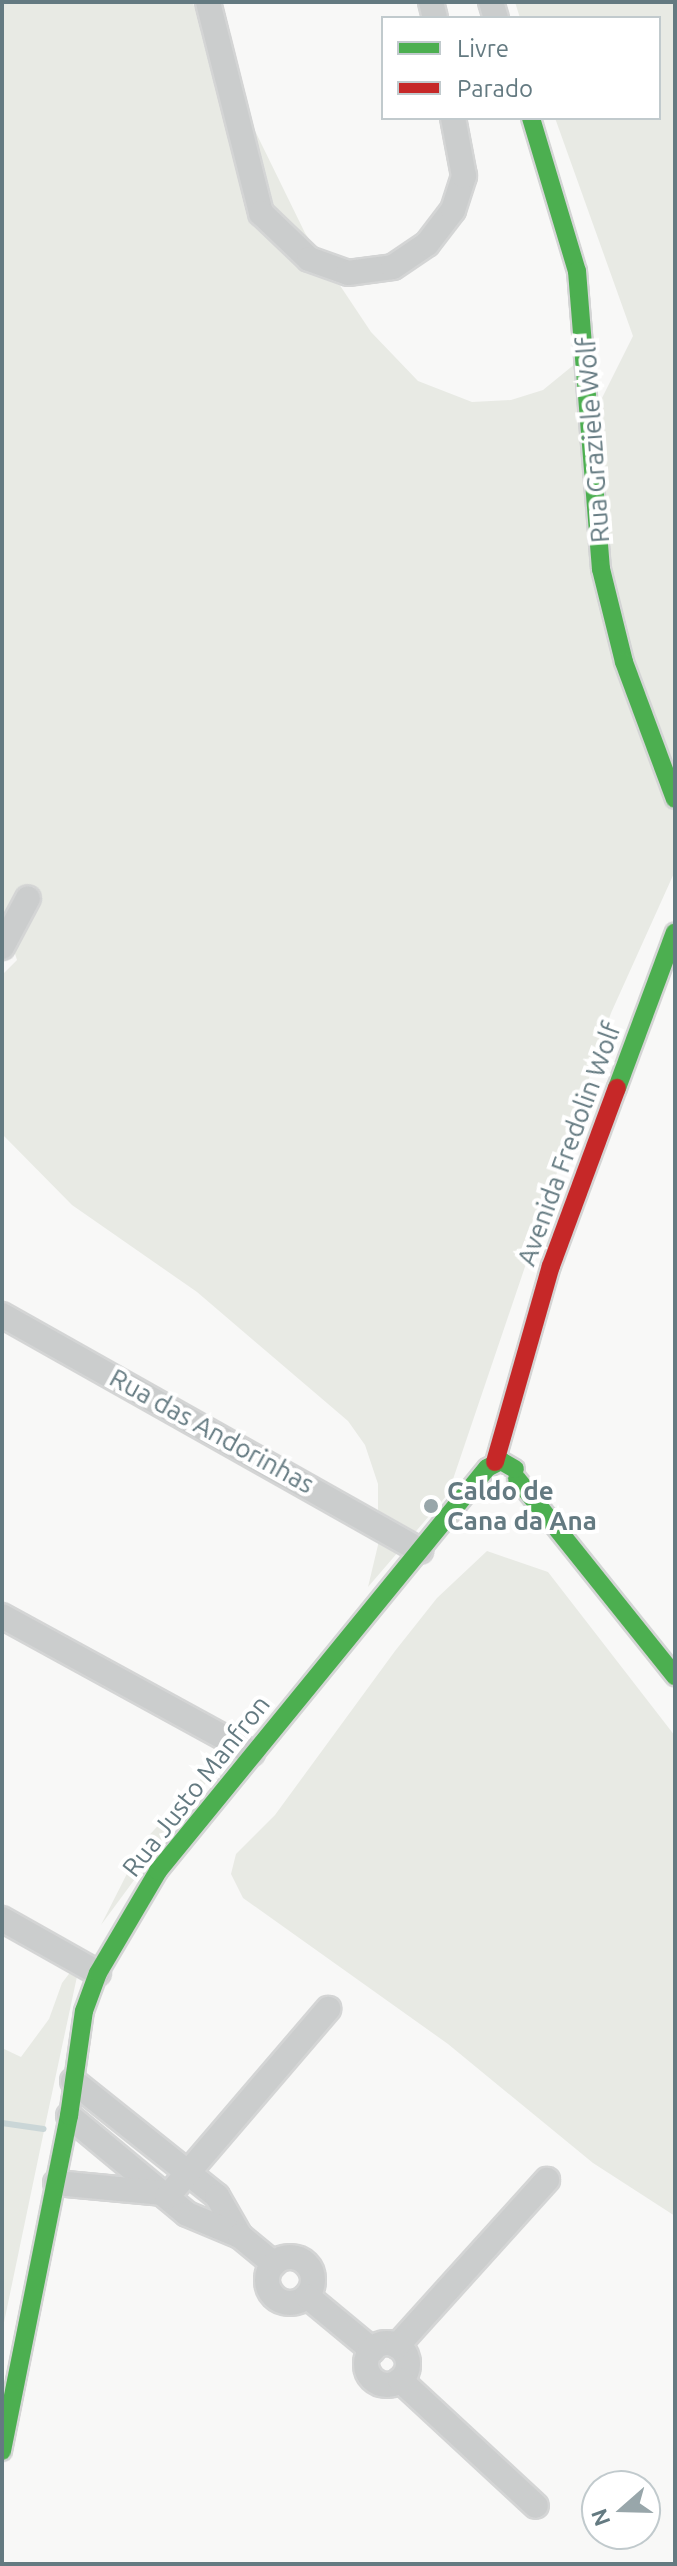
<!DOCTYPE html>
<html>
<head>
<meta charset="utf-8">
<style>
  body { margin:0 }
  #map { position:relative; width:677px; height:2566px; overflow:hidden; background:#f8f8f7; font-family:Ubuntu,sans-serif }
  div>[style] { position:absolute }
  .green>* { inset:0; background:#e8eae4 }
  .stream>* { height:6px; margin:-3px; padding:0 3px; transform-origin:3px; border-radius:3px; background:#cad6d7 }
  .roads { filter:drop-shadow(2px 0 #d4d5d5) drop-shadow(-2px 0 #d4d5d5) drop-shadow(0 2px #d4d5d5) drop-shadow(0 -2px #d4d5d5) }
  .street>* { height:24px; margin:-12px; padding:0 12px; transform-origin:12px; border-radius:12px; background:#cbcdcd }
  .street>.ring { margin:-12px; padding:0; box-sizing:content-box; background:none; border:24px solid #cbcdcd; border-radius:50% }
  .fast>* { height:18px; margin:-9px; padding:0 9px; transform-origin:9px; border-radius:9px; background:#4caf50 }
  .jam>* { height:18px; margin:-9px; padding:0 9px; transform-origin:9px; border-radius:9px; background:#c62828 }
  .dots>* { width:22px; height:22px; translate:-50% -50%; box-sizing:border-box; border:4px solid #fff; border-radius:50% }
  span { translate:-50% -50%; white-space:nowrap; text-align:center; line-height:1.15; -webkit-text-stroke:8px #fff; paint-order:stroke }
  .street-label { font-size:26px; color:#647a81 }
  .poi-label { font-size:26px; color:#647a81; font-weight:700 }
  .left { translate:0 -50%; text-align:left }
  .frame { position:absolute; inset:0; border:4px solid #647a81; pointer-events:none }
  .legend { position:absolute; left:381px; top:16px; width:280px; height:104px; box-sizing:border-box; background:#fff; border:2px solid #c1cacd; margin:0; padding:10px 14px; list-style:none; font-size:24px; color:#647a81 }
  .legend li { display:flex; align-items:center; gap:16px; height:40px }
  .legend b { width:40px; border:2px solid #c1cacd }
  .north { position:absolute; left:581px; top:2470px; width:80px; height:80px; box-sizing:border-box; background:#fff; border:2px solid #c1cacd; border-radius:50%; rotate:250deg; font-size:22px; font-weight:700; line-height:32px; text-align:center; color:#647a81 }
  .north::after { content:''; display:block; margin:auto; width:28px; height:36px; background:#98a6aa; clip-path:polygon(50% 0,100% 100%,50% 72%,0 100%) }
</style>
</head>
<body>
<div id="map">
  <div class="green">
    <div style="clip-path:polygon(2px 2px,192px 2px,305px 233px,371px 332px,418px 381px,472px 402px,511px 400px,543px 390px,581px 359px,585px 432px,633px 336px,555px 118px,659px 118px,659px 18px,520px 18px,515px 2px,675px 2px,675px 871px,611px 1013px,448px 1494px,368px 1587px,378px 1545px,378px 1484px,365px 1445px,348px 1421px,197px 1292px,72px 1205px,2px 1134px,2px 975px,17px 960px,2px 913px)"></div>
    <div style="clip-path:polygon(487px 1551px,548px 1572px,675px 1736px,675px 2216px,593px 2163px,448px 2044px,243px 1898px,231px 1874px,236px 1854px,275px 1815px,395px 1651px,437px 1598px)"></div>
    <div style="clip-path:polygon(253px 1722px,236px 1742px,101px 1925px,143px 1842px)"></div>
    <div style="clip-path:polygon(81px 1958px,45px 2126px,2px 2332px,2px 2048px,21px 2057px,49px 2019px,62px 1983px)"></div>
  </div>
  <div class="stream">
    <div style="left:2px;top:2123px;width:42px;rotate:8.1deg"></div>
  </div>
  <div class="roads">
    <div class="street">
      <div style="left:208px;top:2px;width:218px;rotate:75.9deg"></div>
      <div style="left:261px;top:213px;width:66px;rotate:43.8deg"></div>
      <div style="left:309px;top:259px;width:41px;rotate:19.7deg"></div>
      <div style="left:348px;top:273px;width:45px;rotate:-7.6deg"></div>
      <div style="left:393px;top:267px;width:41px;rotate:-34.1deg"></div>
      <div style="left:427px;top:244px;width:43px;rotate:-52.6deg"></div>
      <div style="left:453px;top:210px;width:36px;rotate:-72deg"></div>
      <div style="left:464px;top:176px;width:59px;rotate:-100.7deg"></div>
      <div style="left:431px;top:2px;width:16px;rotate:76deg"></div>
      <div style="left:491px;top:2px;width:17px;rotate:73deg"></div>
      <div style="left:2px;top:947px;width:55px;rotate:-62deg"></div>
      <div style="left:2px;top:1315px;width:480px;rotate:29.4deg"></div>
      <div style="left:2px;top:1616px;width:285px;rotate:28.7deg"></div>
      <div style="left:2px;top:1919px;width:110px;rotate:29.4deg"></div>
      <div style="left:73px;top:2081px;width:184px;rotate:38.6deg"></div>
      <div style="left:217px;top:2196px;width:46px;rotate:60.1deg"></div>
      <div style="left:69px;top:2116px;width:153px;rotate:39.7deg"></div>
      <div style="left:187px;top:2214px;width:57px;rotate:22.5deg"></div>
      <div style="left:240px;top:2236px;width:44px;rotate:39.5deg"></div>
      <div style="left:56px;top:2183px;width:105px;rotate:5.4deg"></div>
      <div style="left:167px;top:2197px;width:248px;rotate:-49.4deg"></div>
      <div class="ring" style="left:267px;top:2257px;width:22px;height:22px"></div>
      <div style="left:307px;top:2296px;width:85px;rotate:39.7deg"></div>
      <div class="ring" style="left:366px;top:2343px;width:18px;height:18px"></div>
      <div style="left:397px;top:2346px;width:224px;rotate:-47.9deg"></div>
      <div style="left:400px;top:2380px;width:185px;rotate:42.8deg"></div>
    </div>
    <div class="fast">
      <div style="left:531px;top:118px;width:160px;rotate:73.3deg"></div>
      <div style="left:577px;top:271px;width:299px;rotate:85.4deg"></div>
      <div style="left:601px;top:569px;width:96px;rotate:76.1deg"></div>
      <div style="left:624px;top:662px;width:146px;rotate:69.6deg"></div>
      <div style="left:617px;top:1088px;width:166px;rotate:-69.6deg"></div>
      <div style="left:517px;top:1479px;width:253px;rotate:51.3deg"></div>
      <div style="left:2px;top:2451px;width:342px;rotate:-78.7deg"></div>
      <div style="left:69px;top:2116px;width:106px;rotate:-81.9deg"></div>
      <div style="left:84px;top:2011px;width:40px;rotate:-69.8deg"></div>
      <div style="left:98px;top:1973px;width:118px;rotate:-59.5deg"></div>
      <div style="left:158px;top:1871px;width:520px;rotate:-50.77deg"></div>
      <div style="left:487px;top:1468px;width:16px;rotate:-27deg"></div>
      <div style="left:501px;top:1461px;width:16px;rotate:30deg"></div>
    </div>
    <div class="jam">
      <div style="left:495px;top:1462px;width:204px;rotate:-74.1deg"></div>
      <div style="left:551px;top:1266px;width:190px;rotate:-69.7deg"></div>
    </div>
  </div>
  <div class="dots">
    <div style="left:431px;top:1506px;background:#98a6aa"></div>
  </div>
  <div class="street-label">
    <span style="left:593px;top:440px;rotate:-94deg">Rua Graziele Wolf</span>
    <span style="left:569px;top:1144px;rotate:-70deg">Avenida Fredolin Wolf</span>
    <span style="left:212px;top:1431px;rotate:29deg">Rua das Andorinhas</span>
    <span style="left:196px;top:1786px;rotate:-52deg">Rua Justo Manfron</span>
  </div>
  <div class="poi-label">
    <span class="left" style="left:447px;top:1506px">Caldo de<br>Cana da Ana</span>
  </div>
  <div class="frame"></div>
  <ul class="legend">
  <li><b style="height:10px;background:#4caf50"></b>Livre</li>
  <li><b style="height:10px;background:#c62828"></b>Parado</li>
  </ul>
  <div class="north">N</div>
</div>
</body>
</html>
